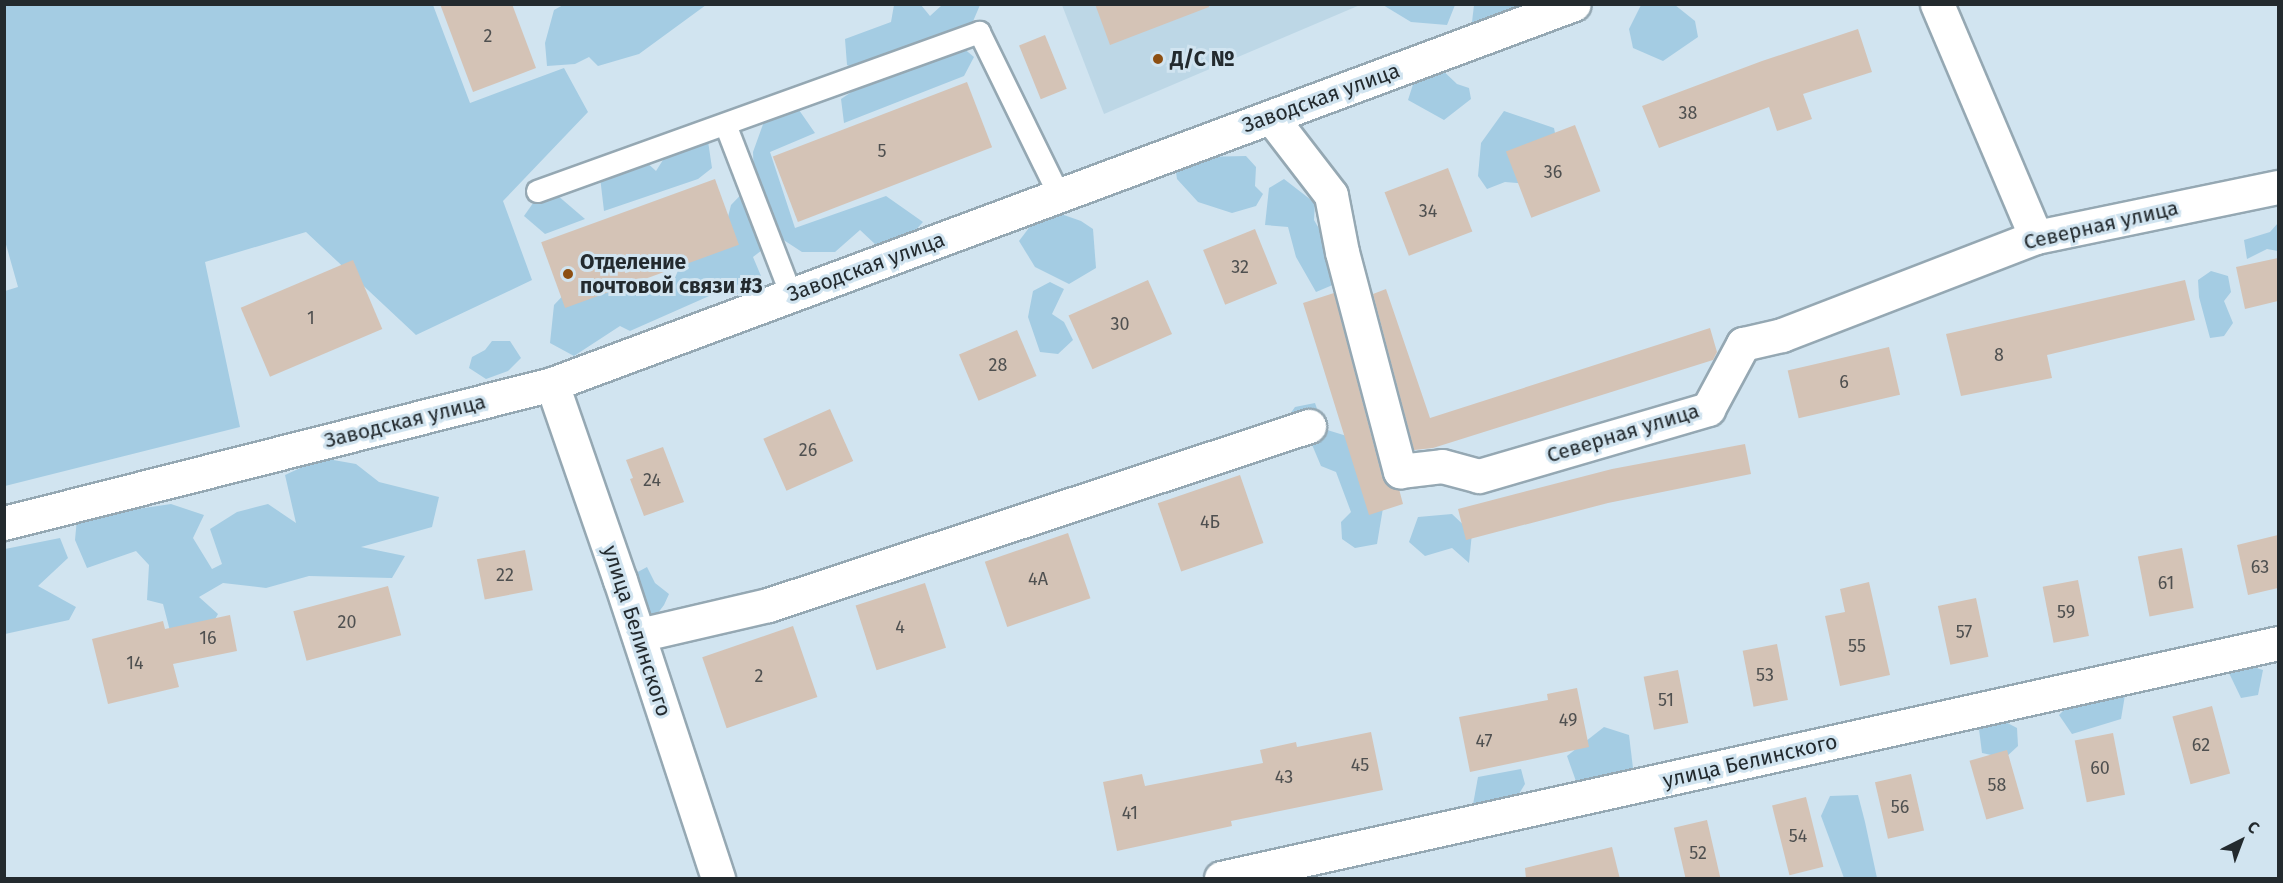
<!DOCTYPE html>
<html>
<head>
<meta charset="utf-8">
<style>
  body { margin:0 }
  #map { position:relative; width:2283px; height:883px; overflow:hidden; background:#d1e4f0; font-family:"Fira Sans",sans-serif }
  div>[style] { position:absolute }
  .built>* { inset:0; background:#bdd7e6 }
  .green>* { inset:0; background:#a4cce3 }
  .building>* { inset:0; background:#d4c3b6; transform-origin:0 0 }
  .roads { filter:drop-shadow(2px 0 #95a8b3) drop-shadow(-2px 0 #95a8b3) drop-shadow(0 2px #95a8b3) drop-shadow(0 -2px #95a8b3) }
  .service>* { height:21px; margin:-10.5px; padding:0 10.5px; transform-origin:10.5px; border-radius:10.5px; background:#fff }
  .minor>* { height:33px; margin:-16.5px; padding:0 16.5px; transform-origin:16.5px; border-radius:16.5px; background:#fff }
  .tertiary>* { height:33px; margin:-16.5px; padding:0 16.5px; transform-origin:16.5px; border-radius:16.5px; background:#fff }
  .dots>* { width:16px; height:16px; translate:-50% -50%; box-sizing:border-box; border:3px solid #d1e4f0; border-radius:50% }
  span { translate:-50% -50%; white-space:nowrap; text-align:center; line-height:1.15; -webkit-text-stroke:6px #d1e4f0; paint-order:stroke }
  .number-label { font-size:18px; color:#4f5050 }
  .number-label span { -webkit-text-stroke-width:0 }
  .poi-label { font-size:21px; color:#232a2e; font-weight:700 }
  .left { translate:0 -50%; text-align:left }
  .street-label { font-size:21px; color:#232a2e }
  .frame { position:absolute; inset:0; border:6px solid #232a2e; pointer-events:none }
  .north { position:absolute; left:2211px; top:811px; width:60px; height:60px; -webkit-text-stroke:4px #d1e4f0; paint-order:stroke; rotate:42deg; font-size:16px; font-weight:700; line-height:24px; text-align:center; color:#232a2e }
  .north::after { content:''; display:block; margin:auto; width:21px; height:27px; background:#232a2e; clip-path:polygon(50% 0,100% 100%,50% 72%,0 100%) }
</style>
</head>
<body>
<div id="map">
  <div class="built">
    <div style="clip-path:polygon(1062px 5px,1360px 5px,1104px 114px)"></div>
  </div>
  <div class="green">
    <div style="clip-path:polygon(5px 5px,433px 5px,470px 103px,564px 68px,588px 112px,503px 201px,532px 280px,416px 335px,306px 232px,205px 262px,240px 427px,5px 486px,5px 291px,18px 287px,5px 241px)"></div>
    <div style="clip-path:polygon(563px 5px,563px 4px,706px 5px,639px 54px,598px 66px,589px 57px,575px 64px,547px 66px,545px 43px,554px 10px)"></div>
    <div style="clip-path:polygon(894px 5px,921px 5px,930px 16px,942px 5px,980px 5px,962px 47px,974px 57px,964px 76px,844px 123px,841px 99px,874px 77px,847px 65px,845px 39px,891px 22px)"></div>
    <div style="clip-path:polygon(1383px 5px,1383px 4px,1455px 5px,1447px 25px,1411px 22px)"></div>
    <div style="clip-path:polygon(1474px 5px,1528px 5px,1491px 29px,1472px 22px)"></div>
    <div style="clip-path:polygon(1641px 5px,1675px 5px,1695px 21px,1698px 37px,1663px 61px,1633px 48px,1629px 29px)"></div>
    <div style="clip-path:polygon(1438px 66px,1457px 84px,1469px 88px,1471px 99px,1444px 120px,1408px 100px,1416px 75px)"></div>
    <div style="clip-path:polygon(799px 110px,815px 133px,770px 152px,795px 228px,886px 196px,923px 222px,902px 245px,875px 244px,860px 230px,835px 252px,802px 252px,779px 237px,753px 257px,761px 276px,741px 295px,725px 289px,630px 331px,620px 326px,574px 356px,550px 343px,554px 305px,572px 286px,632px 279px,655px 288px,671px 287px,686px 252px,723px 237px,731px 205px,754px 181px,753px 152px,766px 116px)"></div>
    <div style="clip-path:polygon(1504px 111px,1554px 128px,1558px 148px,1529px 184px,1505px 182px,1487px 189px,1478px 176px,1481px 143px)"></div>
    <div style="clip-path:polygon(697px 139px,708px 141px,712px 168px,698px 179px,604px 211px,600px 177px,632px 149px,656px 171px,668px 152px)"></div>
    <div style="clip-path:polygon(1246px 156px,1256px 167px,1255px 186px,1263px 194px,1256px 206px,1232px 213px,1198px 202px,1177px 179px,1175px 166px,1199px 157px)"></div>
    <div style="clip-path:polygon(1284px 179px,1315px 203px,1314px 220px,1325px 239px,1335px 284px,1316px 292px,1296px 257px,1288px 227px,1265px 225px,1269px 188px)"></div>
    <div style="clip-path:polygon(557px 195px,585px 219px,545px 234px,524px 216px,538px 196px)"></div>
    <div style="clip-path:polygon(1044px 208px,1081px 221px,1093px 229px,1096px 268px,1069px 284px,1035px 267px,1019px 241px)"></div>
    <div style="clip-path:polygon(2278px 223px,2278px 251px,2267px 249px,2247px 259px,2244px 240px,2270px 232px)"></div>
    <div style="clip-path:polygon(2211px 271px,2228px 276px,2231px 292px,2224px 301px,2233px 323px,2224px 336px,2210px 338px,2199px 297px,2198px 280px)"></div>
    <div style="clip-path:polygon(1050px 282px,1064px 289px,1052px 314px,1064px 322px,1073px 340px,1058px 354px,1040px 352px,1028px 317px,1033px 291px)"></div>
    <div style="clip-path:polygon(492px 341px,510px 341px,521px 358px,508px 371px,486px 379px,469px 368px,472px 357px,485px 350px)"></div>
    <div style="clip-path:polygon(1315px 403px,1324px 429px,1350px 437px,1366px 448px,1391px 450px,1401px 486px,1381px 490px,1384px 502px,1377px 544px,1355px 548px,1342px 539px,1341px 522px,1351px 512px,1336px 472px,1321px 466px,1310px 440px,1285px 421px,1295px 407px)"></div>
    <div style="clip-path:polygon(322px 458px,356px 464px,379px 482px,439px 497px,432px 527px,361px 547px,405px 556px,392px 578px,309px 576px,266px 588px,223px 583px,199px 597px,218px 614px,209px 630px,170px 631px,163px 604px,147px 600px,149px 565px,136px 551px,87px 568px,75px 540px,77px 518px,171px 504px,204px 515px,193px 538px,212px 569px,222px 564px,210px 529px,237px 512px,268px 504px,296px 523px,285px 475px)"></div>
    <div style="clip-path:polygon(1452px 514px,1472px 533px,1469px 563px,1452px 548px,1425px 556px,1409px 542px,1418px 517px)"></div>
    <div style="clip-path:polygon(60px 538px,68px 558px,38px 586px,76px 607px,69px 620px,5px 634px,5px 549px)"></div>
    <div style="clip-path:polygon(647px 567px,655px 583px,669px 594px,664px 605px,651px 622px,634px 574px)"></div>
    <div style="clip-path:polygon(2235px 661px,2263px 670px,2258px 695px,2241px 698px,2229px 673px)"></div>
    <div style="clip-path:polygon(2101px 690px,2125px 695px,2121px 719px,2072px 734px,2059px 715px,2079px 695px)"></div>
    <div style="clip-path:polygon(1996px 717px,2017px 728px,2018px 746px,2005px 758px,1982px 753px,1979px 729px)"></div>
    <div style="clip-path:polygon(1604px 727px,1629px 735px,1633px 768px,1615px 784px,1577px 784px,1567px 756px)"></div>
    <div style="clip-path:polygon(1521px 769px,1525px 784px,1514px 802px,1472px 810px,1478px 777px)"></div>
    <div style="clip-path:polygon(1858px 795px,1865px 822px,1877px 878px,1844px 878px,1821px 816px,1830px 796px)"></div>
  </div>
  <div class="building">
    <div style="clip-path:polygon(440px 4px,512px 4px,536px 68px,473px 92px)"></div>
    <div style="clip-path:polygon(1095px 4px,1209px 4px,1209px 7px,1110px 45px)"></div>
    <div style="clip-path:polygon(1858px 29px,1872px 72px,1803px 94px,1812px 119px,1777px 131px,1769px 107px,1659px 148px,1642px 106px,1762px 61px)"></div>
    <div style="left:1045px;top:35px;width:58px;height:28px;rotate:68deg"></div>
    <div style="left:967px;top:82px;width:70px;height:208px;rotate:69deg"></div>
    <div style="left:1575px;top:125px;width:71px;height:74px;rotate:69deg"></div>
    <div style="left:1448px;top:168px;width:68px;height:68px;rotate:69deg"></div>
    <div style="left:715px;top:179px;width:70px;height:185px;rotate:70deg"></div>
    <div style="left:1255px;top:229px;width:59px;height:56px;rotate:68deg"></div>
    <div style="clip-path:polygon(2278px 258px,2278px 301px,2245px 309px,2236px 267px)"></div>
    <div style="left:353px;top:260px;width:75px;height:122px;rotate:67deg"></div>
    <div style="left:1148px;top:280px;width:59px;height:87px;rotate:66deg"></div>
    <div style="clip-path:polygon(2185px 280px,2195px 320px,2047px 355px,2052px 378px,1961px 396px,1946px 334px)"></div>
    <div style="clip-path:polygon(1386px 289px,1430px 418px,1710px 328px,1717px 352px,1713px 360px,1433px 448px,1414px 450px,1373px 294px)"></div>
    <div style="clip-path:polygon(1334px 293px,1382px 476px,1387px 484px,1399px 489px,1403px 504px,1369px 515px,1303px 303px)"></div>
    <div style="left:1017px;top:330px;width:50px;height:63px;rotate:67deg"></div>
    <div style="left:1889px;top:347px;width:49px;height:104px;rotate:77deg"></div>
    <div style="left:830px;top:409px;width:57px;height:73px;rotate:66deg"></div>
    <div style="clip-path:polygon(1745px 444px,1751px 474px,1608px 503px,1466px 540px,1458px 509px,1612px 469px)"></div>
    <div style="clip-path:polygon(663px 447px,684px 502px,644px 516px,630px 479px,633px 478px,626px 460px)"></div>
    <div style="left:1240px;top:475px;width:72px;height:87px;rotate:71deg"></div>
    <div style="left:1068px;top:533px;width:69px;height:88px;rotate:71deg"></div>
    <div style="clip-path:polygon(2278px 535px,2278px 588px,2248px 595px,2237px 545px)"></div>
    <div style="left:2182px;top:548px;width:61px;height:45px;rotate:79deg"></div>
    <div style="left:525px;top:550px;width:41px;height:49px;rotate:79deg"></div>
    <div style="left:2078px;top:580px;width:57px;height:36px;rotate:79deg"></div>
    <div style="clip-path:polygon(1869px 582px,1890px 675px,1840px 686px,1825px 616px,1845px 612px,1840px 589px)"></div>
    <div style="left:925px;top:583px;width:68px;height:73px;rotate:72deg"></div>
    <div style="left:388px;top:586px;width:51px;height:98px;rotate:75deg"></div>
    <div style="left:1976px;top:598px;width:60px;height:39px;rotate:78deg"></div>
    <div style="clip-path:polygon(230px 615px,237px 651px,173px 664px,179px 687px,108px 704px,92px 639px,163px 621px,165px 629px)"></div>
    <div style="left:793px;top:626px;width:75px;height:96px;rotate:71deg"></div>
    <div style="left:1777px;top:644px;width:57px;height:35px;rotate:79deg"></div>
    <div style="left:1678px;top:670px;width:54px;height:35px;rotate:79deg"></div>
    <div style="clip-path:polygon(1577px 688px,1589px 747px,1470px 772px,1459px 717px,1548px 700px,1547px 694px)"></div>
    <div style="left:2212px;top:706px;width:70px;height:41px;rotate:75deg"></div>
    <div style="clip-path:polygon(1371px 732px,1383px 790px,1231px 821px,1232px 826px,1117px 851px,1103px 782px,1142px 774px,1145px 786px,1263px 763px,1260px 750px,1296px 742px,1297px 747px)"></div>
    <div style="left:2113px;top:733px;width:63px;height:39px;rotate:79deg"></div>
    <div style="left:2007px;top:750px;width:61px;height:39px;rotate:74deg"></div>
    <div style="left:1911px;top:774px;width:58px;height:37px;rotate:77deg"></div>
    <div style="left:1806px;top:797px;width:72px;height:35px;rotate:76deg"></div>
    <div style="left:1707px;top:820px;width:61px;height:34px;rotate:77deg"></div>
    <div style="clip-path:polygon(1612px 847px,1620px 879px,1526px 879px,1525px 868px)"></div>
  </div>
  <div class="roads">
    <div class="service">
      <div style="left:725px;top:124px;width:183px;rotate:68.9deg"></div>
      <div style="left:537px;top:191px;width:470px;rotate:-19.8deg"></div>
      <div style="left:979px;top:32px;width:182px;rotate:63.9deg"></div>
    </div>
    <div class="minor">
      <div style="left:1937px;top:4px;width:253px;rotate:67deg"></div>
      <div style="left:1271px;top:117px;width:98px;rotate:52.4deg"></div>
      <div style="left:1331px;top:195px;width:58px;rotate:79.1deg"></div>
      <div style="left:1342px;top:252px;width:227px;rotate:75.2deg"></div>
      <div style="left:1400px;top:471px;width:42px;rotate:-6.8deg"></div>
      <div style="left:1442px;top:466px;width:38px;rotate:15deg"></div>
      <div style="left:1479px;top:476px;width:239px;rotate:-16.3deg"></div>
      <div style="left:1708px;top:409px;width:74px;rotate:-61.7deg"></div>
      <div style="left:1743px;top:344px;width:40px;rotate:-13deg"></div>
      <div style="left:1782px;top:335px;width:272px;rotate:-21.1deg"></div>
      <div style="left:2036px;top:237px;width:247px;rotate:-11.7deg"></div>
      <div style="left:639px;top:635px;width:132px;rotate:-13.1deg"></div>
      <div style="left:768px;top:605px;width:570px;rotate:-18.31deg"></div>
      <div style="left:1221px;top:878px;width:1083px;rotate:-12.53deg"></div>
    </div>
    <div class="tertiary">
      <div style="left:552px;top:384px;width:207px;rotate:70.9deg"></div>
      <div style="left:620px;top:580px;width:314px;rotate:71.8deg"></div>
      <div style="left:4px;top:523px;width:565px;rotate:-14.23deg"></div>
      <div style="left:552px;top:384px;width:1090px;rotate:-20.4deg"></div>
    </div>
  </div>
  <div class="dots">
    <div style="left:1158px;top:59px;background:#8d4f12"></div>
    <div style="left:568px;top:274px;background:#8d4f12"></div>
  </div>
  <div class="number-label">
    <span style="left:488px;top:36px">2</span>
    <span style="left:1688px;top:113px">38</span>
    <span style="left:882px;top:151px">5</span>
    <span style="left:1553px;top:172px">36</span>
    <span style="left:1428px;top:211px">34</span>
    <span style="left:1240px;top:267px">32</span>
    <span style="left:311px;top:318px">1</span>
    <span style="left:1120px;top:324px">30</span>
    <span style="left:1999px;top:355px">8</span>
    <span style="left:998px;top:365px">28</span>
    <span style="left:1844px;top:382px">6</span>
    <span style="left:808px;top:450px">26</span>
    <span style="left:652px;top:480px">24</span>
    <span style="left:1210px;top:522px">4Б</span>
    <span style="left:2260px;top:567px">63</span>
    <span style="left:505px;top:575px">22</span>
    <span style="left:1038px;top:579px">4А</span>
    <span style="left:2166px;top:583px">61</span>
    <span style="left:2066px;top:612px">59</span>
    <span style="left:347px;top:622px">20</span>
    <span style="left:900px;top:627px">4</span>
    <span style="left:1964px;top:632px">57</span>
    <span style="left:208px;top:638px">16</span>
    <span style="left:1857px;top:646px">55</span>
    <span style="left:135px;top:663px">14</span>
    <span style="left:1765px;top:675px">53</span>
    <span style="left:759px;top:676px">2</span>
    <span style="left:1666px;top:700px">51</span>
    <span style="left:1568px;top:720px">49</span>
    <span style="left:1484px;top:741px">47</span>
    <span style="left:2201px;top:745px">62</span>
    <span style="left:1360px;top:765px">45</span>
    <span style="left:2100px;top:768px">60</span>
    <span style="left:1284px;top:777px">43</span>
    <span style="left:1997px;top:785px">58</span>
    <span style="left:1900px;top:807px">56</span>
    <span style="left:1130px;top:813px">41</span>
    <span style="left:1798px;top:836px">54</span>
    <span style="left:1698px;top:853px">52</span>
  </div>
  <div class="poi-label">
    <span class="left" style="left:1170px;top:59px">Д/С №</span>
    <span class="left" style="left:580px;top:274px">Отделение<br>почтовой связи #3</span>
  </div>
  <div class="street-label">
    <span style="left:1321px;top:98px;rotate:-20deg">Заводская улица</span>
    <span style="left:2101px;top:225px;rotate:-13deg">Северная улица</span>
    <span style="left:866px;top:267px;rotate:-20deg">Заводская улица</span>
    <span style="left:405px;top:421px;rotate:-14deg">Заводская улица</span>
    <span style="left:1623px;top:433px;rotate:-17deg">Северная улица</span>
    <span style="left:637px;top:631px;rotate:72deg">улица Белинского</span>
    <span style="left:1750px;top:761px;rotate:-13deg">улица Белинского</span>
  </div>
  <div class="frame"></div>
  <div class="north">С</div>
</div>
</body>
</html>
